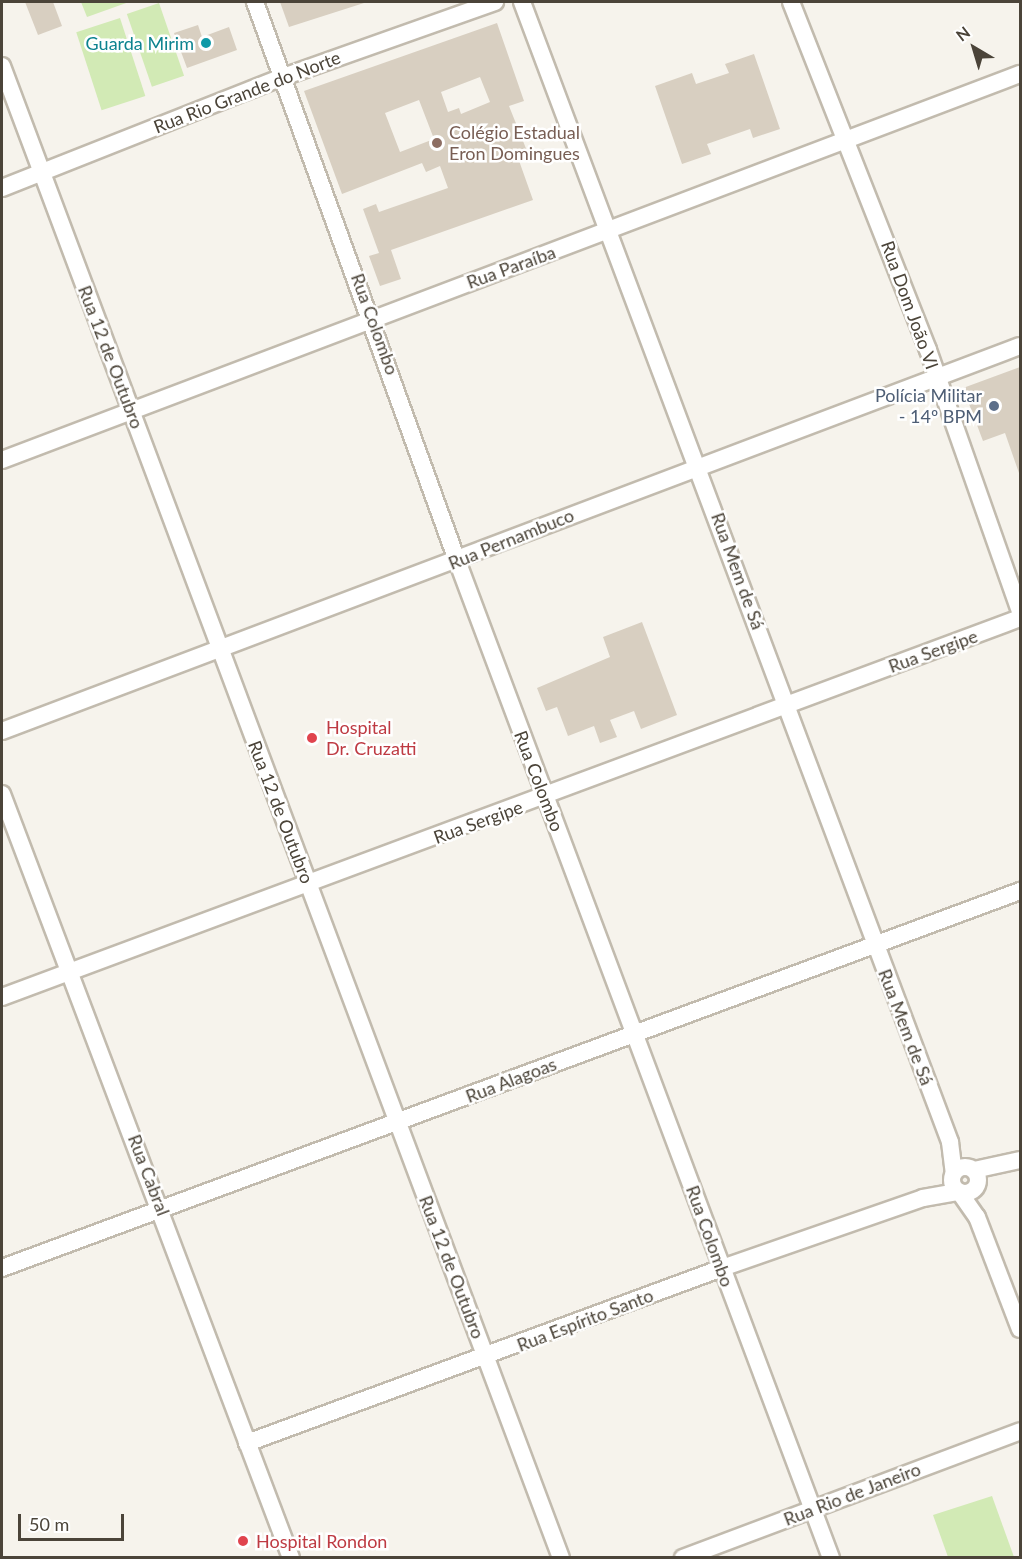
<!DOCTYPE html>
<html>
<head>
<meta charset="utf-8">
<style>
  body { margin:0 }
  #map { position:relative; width:1022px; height:1559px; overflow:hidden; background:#f6f3ec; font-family:Lato,sans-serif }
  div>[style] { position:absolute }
  .green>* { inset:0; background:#d2eab5; transform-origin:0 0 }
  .building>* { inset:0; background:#d8cfc1 }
  .roads { filter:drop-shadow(2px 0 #c2bbae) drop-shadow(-2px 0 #c2bbae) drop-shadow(0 2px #c2bbae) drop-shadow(0 -2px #c2bbae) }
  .minor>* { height:16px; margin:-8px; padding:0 8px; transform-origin:8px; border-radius:8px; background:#fff }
  .minor>.ring { margin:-8px; padding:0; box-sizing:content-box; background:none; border:16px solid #fff; border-radius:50% }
  .dots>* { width:16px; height:16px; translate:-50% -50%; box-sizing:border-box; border:3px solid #fff; border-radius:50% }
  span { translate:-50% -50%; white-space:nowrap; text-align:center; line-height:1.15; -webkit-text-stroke:5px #fff; paint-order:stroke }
  .culture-label { font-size:18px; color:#0d838f }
  .right { translate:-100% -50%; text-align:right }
  .street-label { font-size:18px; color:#4b4439 }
  .education-label { font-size:18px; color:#785e54 }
  .left { translate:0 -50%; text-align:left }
  .service-label { font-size:18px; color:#4e5e75 }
  .health-label { font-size:18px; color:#be3a42 }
  .frame { position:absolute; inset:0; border:3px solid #4b4439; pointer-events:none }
  .north { position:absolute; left:944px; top:18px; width:60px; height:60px; -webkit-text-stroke:4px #fff; paint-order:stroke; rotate:322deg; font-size:16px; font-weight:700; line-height:24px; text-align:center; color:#4b4439 }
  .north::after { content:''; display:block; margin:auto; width:21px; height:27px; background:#4b4439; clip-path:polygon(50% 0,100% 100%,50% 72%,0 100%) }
  .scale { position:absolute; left:18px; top:1514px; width:106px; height:27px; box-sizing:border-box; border:3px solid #4b4439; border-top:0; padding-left:8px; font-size:18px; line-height:21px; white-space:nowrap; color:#4b4439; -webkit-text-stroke:4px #fff; paint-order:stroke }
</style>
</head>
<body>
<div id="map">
  <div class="green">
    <div style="clip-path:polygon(81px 2px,129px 2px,87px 17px)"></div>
    <div style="left:159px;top:3px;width:77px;height:34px;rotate:71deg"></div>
    <div style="left:120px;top:18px;width:82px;height:46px;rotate:72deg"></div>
    <div style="clip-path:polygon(992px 1496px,1014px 1557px,948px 1557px,933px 1515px)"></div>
  </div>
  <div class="building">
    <div style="clip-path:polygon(25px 2px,53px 2px,62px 26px,38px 35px)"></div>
    <div style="clip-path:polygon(280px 2px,364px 2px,364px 3px,289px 27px)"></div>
    <div style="clip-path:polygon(evenodd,497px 23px,524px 101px,509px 106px,527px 151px,517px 155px,533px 200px,391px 250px,401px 279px,380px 286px,369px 256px,379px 253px,363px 209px,376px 204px,379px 212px,448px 188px,440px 166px,426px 172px,422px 163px,342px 194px,304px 91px,497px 23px,480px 77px,490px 102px,461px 114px,459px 108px,448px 112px,441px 92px,480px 77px,497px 23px,419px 100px,434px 139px,400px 152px,385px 113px,419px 100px)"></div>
    <div style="clip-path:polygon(198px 25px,202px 37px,229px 27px,237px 50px,187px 68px,174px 33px)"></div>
    <div style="clip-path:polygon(754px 54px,780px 129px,753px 138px,750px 129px,707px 144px,711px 154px,682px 164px,655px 86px,692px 73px,696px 84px,729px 73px,725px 64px)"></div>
    <div style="clip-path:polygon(1020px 367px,1020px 472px,1019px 473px,1005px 433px,983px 441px,963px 388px)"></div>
    <div style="clip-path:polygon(642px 622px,677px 715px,641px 729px,634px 711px,610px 720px,617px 737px,600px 743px,594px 726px,568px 736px,557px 707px,546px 711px,537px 688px,610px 657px,603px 637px)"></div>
  </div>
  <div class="roads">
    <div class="minor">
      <div style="left:255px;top:2px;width:597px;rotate:70.11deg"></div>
      <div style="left:458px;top:563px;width:1063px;rotate:69.45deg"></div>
      <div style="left:522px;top:2px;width:1218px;rotate:69.42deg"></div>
      <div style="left:950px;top:1142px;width:31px;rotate:83deg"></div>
      <div style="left:791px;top:2px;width:374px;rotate:68.5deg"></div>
      <div style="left:928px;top:350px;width:277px;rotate:70.6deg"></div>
      <div style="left:2px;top:66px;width:1593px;rotate:69.46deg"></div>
      <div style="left:2px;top:188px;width:302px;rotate:-21.6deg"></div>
      <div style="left:283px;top:77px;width:225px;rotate:-19.5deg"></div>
      <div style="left:2px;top:460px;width:1089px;rotate:-20.77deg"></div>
      <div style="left:2px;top:731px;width:1088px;rotate:-20.72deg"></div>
      <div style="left:2px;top:794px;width:817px;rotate:69.28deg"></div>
      <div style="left:2px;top:997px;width:1086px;rotate:-20.42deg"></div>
      <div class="ring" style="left:952px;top:1167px;width:10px;height:10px"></div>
      <div style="left:974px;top:1170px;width:47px;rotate:-12.3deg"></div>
      <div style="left:960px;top:1193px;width:29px;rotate:55deg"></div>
      <div style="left:977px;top:1217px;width:120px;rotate:69deg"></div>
      <div style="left:2px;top:1268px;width:1086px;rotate:-20.32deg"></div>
      <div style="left:247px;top:1443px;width:506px;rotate:-20.22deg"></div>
      <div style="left:722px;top:1268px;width:213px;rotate:-19.2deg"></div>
      <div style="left:923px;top:1198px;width:36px;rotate:-10deg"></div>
      <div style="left:683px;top:1558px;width:360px;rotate:-20.6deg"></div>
    </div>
  </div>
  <div class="dots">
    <div style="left:206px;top:43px;background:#0f9aa8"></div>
    <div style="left:437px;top:143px;background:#8d6e63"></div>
    <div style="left:994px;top:406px;background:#5c6f8a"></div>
    <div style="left:312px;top:738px;background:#e0444e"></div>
    <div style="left:243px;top:1541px;background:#e0444e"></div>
  </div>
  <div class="culture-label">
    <span class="right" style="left:194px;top:43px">Guarda Mirim</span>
  </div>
  <div class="street-label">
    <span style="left:247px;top:92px;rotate:-21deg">Rua Rio Grande do Norte</span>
    <span style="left:511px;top:267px;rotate:-20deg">Rua Paraíba</span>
    <span style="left:910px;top:305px;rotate:70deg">Rua Dom João VI</span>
    <span style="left:375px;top:324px;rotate:70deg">Rua Colombo</span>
    <span style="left:111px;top:357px;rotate:69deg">Rua 12 de Outubro</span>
    <span style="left:511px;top:539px;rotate:-22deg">Rua Pernambuco</span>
    <span style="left:738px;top:571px;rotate:70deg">Rua Mem de Sá</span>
    <span style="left:933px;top:651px;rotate:-20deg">Rua Sergipe</span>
    <span style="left:539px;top:781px;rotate:69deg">Rua Colombo</span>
    <span style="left:281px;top:812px;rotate:69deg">Rua 12 de Outubro</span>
    <span style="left:478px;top:822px;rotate:-20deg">Rua Sergipe</span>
    <span style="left:906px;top:1027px;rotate:69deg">Rua Mem de Sá</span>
    <span style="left:511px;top:1080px;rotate:-21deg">Rua Alagoas</span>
    <span style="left:149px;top:1175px;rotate:69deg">Rua Cabral</span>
    <span style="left:710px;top:1236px;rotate:70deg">Rua Colombo</span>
    <span style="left:452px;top:1267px;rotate:69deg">Rua 12 de Outubro</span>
    <span style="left:585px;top:1320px;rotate:-21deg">Rua Espírito Santo</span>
    <span style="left:852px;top:1494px;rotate:-21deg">Rua Rio de Janeiro</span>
  </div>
  <div class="education-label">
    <span class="left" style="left:449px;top:143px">Colégio Estadual<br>Eron Domingues</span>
  </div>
  <div class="service-label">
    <span class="right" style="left:982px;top:406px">Polícia Militar<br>- 14º BPM</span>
  </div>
  <div class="health-label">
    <span class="left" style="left:326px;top:738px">Hospital<br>Dr. Cruzatti</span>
    <span class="left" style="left:256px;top:1541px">Hospital Rondon</span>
  </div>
  <div class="frame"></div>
  <div class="north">N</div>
  <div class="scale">50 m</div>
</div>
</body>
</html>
